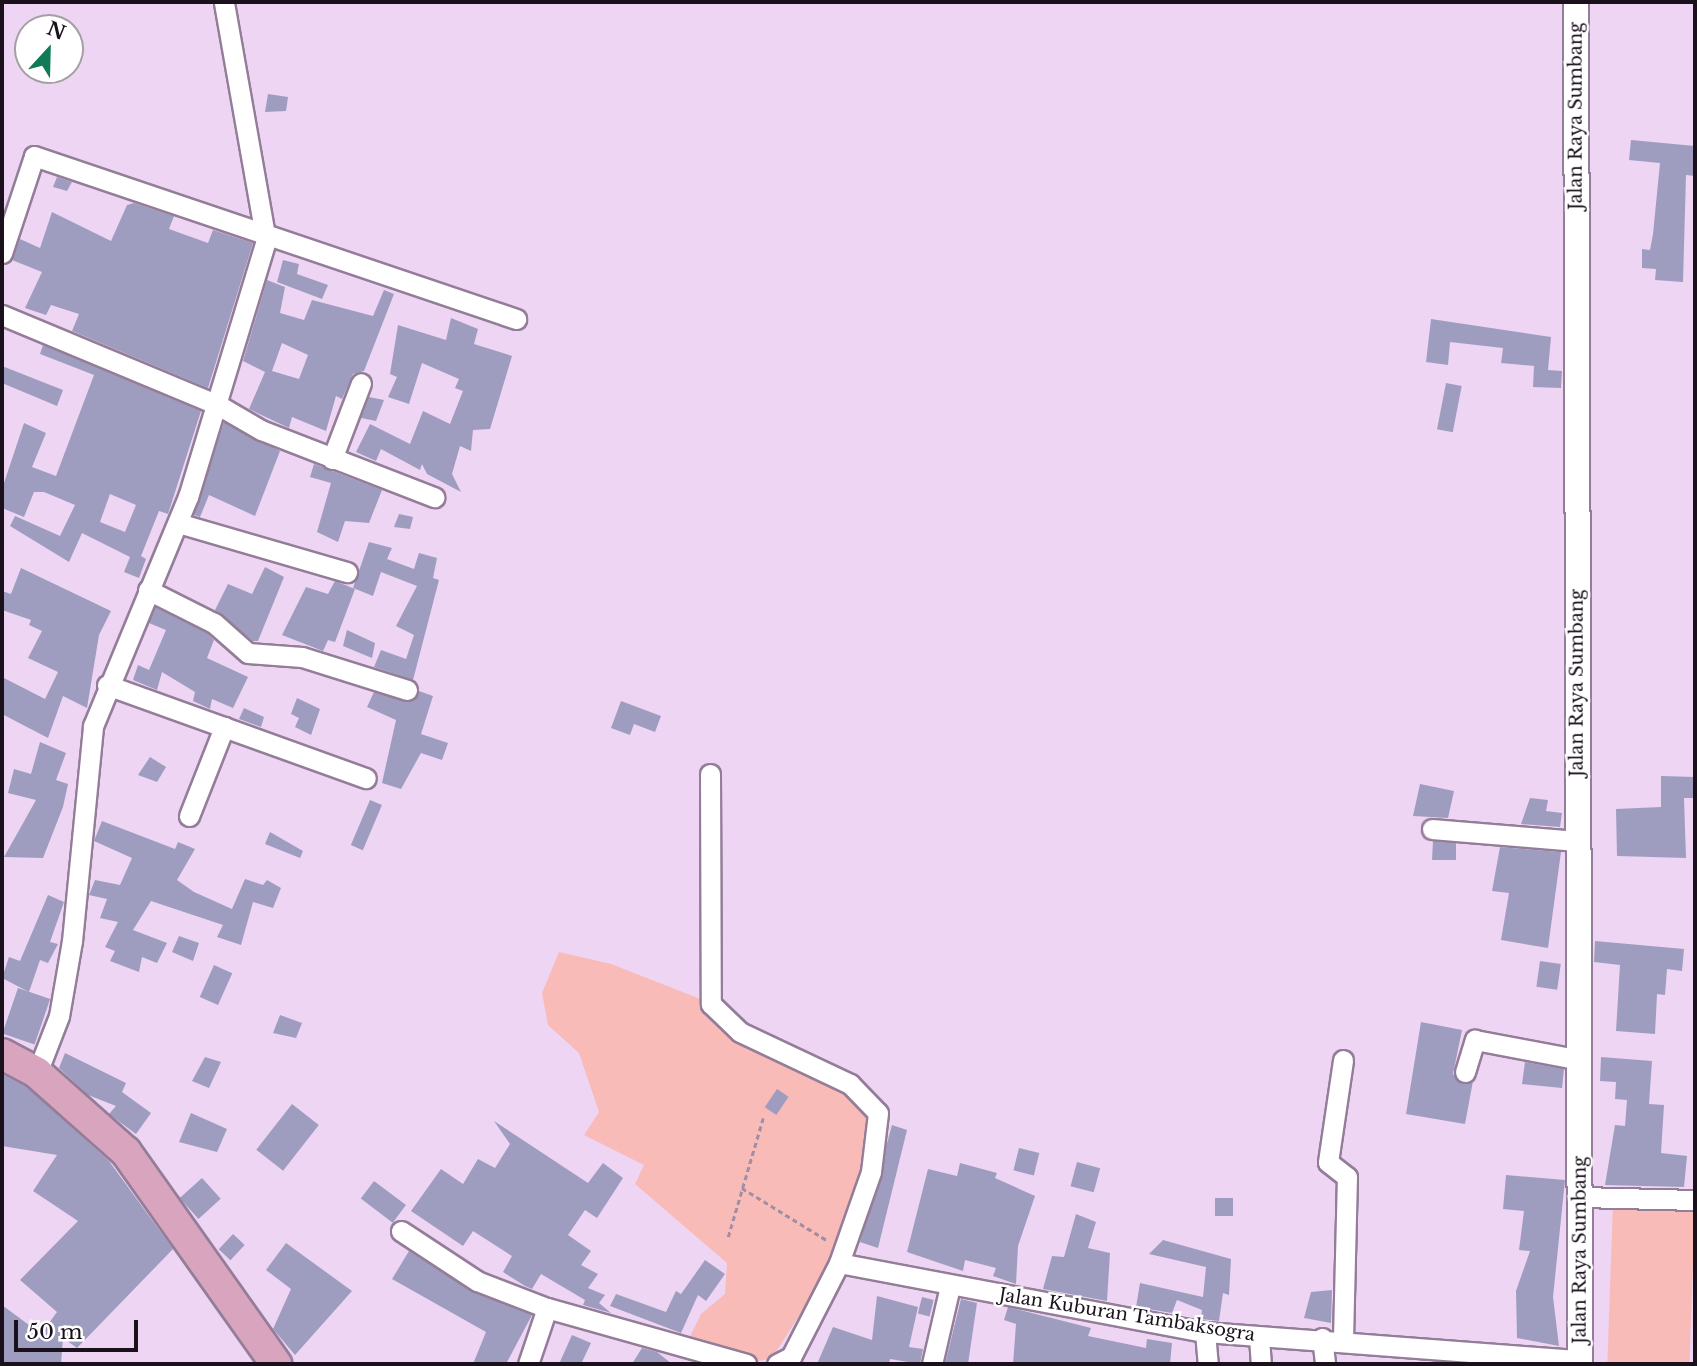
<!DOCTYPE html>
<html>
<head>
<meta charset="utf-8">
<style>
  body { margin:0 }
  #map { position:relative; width:1697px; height:1366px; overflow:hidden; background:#edd5f3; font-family:"Libre Baskerville",serif }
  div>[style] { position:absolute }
  .green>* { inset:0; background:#f8bbb7; transform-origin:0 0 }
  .building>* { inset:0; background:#9f9dbf; transform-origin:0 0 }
  .path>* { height:2.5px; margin-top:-1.25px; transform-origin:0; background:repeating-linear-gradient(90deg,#a08ea5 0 5px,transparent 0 8.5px) }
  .roads { filter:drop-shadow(2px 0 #947d99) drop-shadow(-2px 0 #947d99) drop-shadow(0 2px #947d99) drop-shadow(0 -2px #947d99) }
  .minor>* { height:19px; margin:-9.5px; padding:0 9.5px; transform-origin:9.5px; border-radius:9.5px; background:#fff }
  .tertiary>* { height:24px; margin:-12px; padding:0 12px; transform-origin:12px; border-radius:12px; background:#fff }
  .primary>* { height:30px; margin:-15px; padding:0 15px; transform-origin:15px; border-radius:15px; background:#d9a4be }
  span { translate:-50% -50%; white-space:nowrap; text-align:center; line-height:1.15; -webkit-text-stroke:5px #fff; paint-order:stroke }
  .street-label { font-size:18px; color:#1a111c }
  .frame { position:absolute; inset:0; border:4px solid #1a111c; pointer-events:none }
  .north { position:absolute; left:14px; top:14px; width:70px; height:70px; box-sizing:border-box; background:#fff; border:2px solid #a3a0a4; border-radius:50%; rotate:22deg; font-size:19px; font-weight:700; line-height:28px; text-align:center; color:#1a111c }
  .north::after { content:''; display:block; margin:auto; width:24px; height:32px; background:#107b55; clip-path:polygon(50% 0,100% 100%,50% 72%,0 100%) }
  .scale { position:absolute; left:14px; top:1320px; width:124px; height:32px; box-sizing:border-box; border:4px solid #1a111c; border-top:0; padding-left:9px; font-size:21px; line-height:24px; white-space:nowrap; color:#1a111c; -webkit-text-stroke:5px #fff; paint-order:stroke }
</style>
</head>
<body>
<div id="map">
  <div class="green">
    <div style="clip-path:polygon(559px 952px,611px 964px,703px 1000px,725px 1033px,863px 1100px,877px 1133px,835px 1260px,772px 1358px,758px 1361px,687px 1343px,701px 1314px,725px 1294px,727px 1263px,635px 1184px,644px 1165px,584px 1135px,599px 1112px,579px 1053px,548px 1025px,542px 993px)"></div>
    <div style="left:1613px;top:1203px;width:82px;height:161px;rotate:2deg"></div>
  </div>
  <div class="building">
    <div style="clip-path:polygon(268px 94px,288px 97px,286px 111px,265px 112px)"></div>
    <div style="clip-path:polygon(1631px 140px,1695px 146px,1695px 176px,1686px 175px,1683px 282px,1655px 280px,1656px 269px,1642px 268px,1642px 249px,1650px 250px,1653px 234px,1660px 163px,1629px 160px)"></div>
    <div style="clip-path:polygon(57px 177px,72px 182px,67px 191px,53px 187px)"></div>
    <div style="clip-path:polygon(134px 203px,174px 216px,169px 229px,208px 243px,213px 230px,253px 243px,208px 388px,72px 331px,79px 314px,51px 305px,46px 315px,25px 308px,42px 272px,12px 260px,20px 239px,40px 248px,52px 212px,111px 241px,127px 205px)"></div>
    <div style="clip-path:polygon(283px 260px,299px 264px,297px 274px,328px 285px,322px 299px,277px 282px)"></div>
    <div style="clip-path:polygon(evenodd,267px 280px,285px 287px,280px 313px,304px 320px,312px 300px,373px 316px,384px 290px,394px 294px,364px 371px,353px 374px,342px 399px,336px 396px,326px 431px,292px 417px,289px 428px,249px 409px,265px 372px,243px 361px,267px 280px,282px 343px,308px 355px,299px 379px,272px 371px,282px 343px)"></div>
    <div style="clip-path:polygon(451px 318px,478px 329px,474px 344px,512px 356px,490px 429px,473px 430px,471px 451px,460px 446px,452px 474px,461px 492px,427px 474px,422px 464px,420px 470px,381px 449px,376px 461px,356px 452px,370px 424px,410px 444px,423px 411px,450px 424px,463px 391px,455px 388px,459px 379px,422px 363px,409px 404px,388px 397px,397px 377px,390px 374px,398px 325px,446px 340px)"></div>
    <div style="clip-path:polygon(1431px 319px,1551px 337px,1548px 370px,1562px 371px,1561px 388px,1533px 387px,1534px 366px,1501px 363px,1503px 348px,1450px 342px,1448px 365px,1426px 362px)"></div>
    <div style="clip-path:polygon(evenodd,43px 345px,201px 411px,168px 514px,159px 511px,141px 556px,146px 559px,139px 578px,124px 572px,130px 557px,82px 533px,69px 562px,10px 526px,15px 516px,60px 536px,75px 505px,44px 492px,34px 492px,24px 517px,2px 508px,2px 489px,24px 423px,46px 433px,32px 467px,56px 476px,94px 375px,40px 354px,43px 345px,110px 494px,136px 505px,125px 532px,100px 522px,110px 494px)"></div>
    <div style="clip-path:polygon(2px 366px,63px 390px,57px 406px,2px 383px)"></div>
    <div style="left:1446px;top:383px;width:16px;height:47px;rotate:11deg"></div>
    <div style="clip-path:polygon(369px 397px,384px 400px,376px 421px,361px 418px)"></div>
    <div style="clip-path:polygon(224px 422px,280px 451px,255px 516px,209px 495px,200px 517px,194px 515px)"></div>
    <div style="clip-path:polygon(314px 464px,382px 490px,369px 523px,345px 521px,338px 542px,317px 532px,331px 483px,310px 477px)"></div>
    <div style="clip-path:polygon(399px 514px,413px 517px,410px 529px,394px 527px)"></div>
    <div style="clip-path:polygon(369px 542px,392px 548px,387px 559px,414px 569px,419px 553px,437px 558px,433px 578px,439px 580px,413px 680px,374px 667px,381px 650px,406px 659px,414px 635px,396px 626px,417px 586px,381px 572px,373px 596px,353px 588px)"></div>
    <div style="clip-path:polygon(265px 567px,284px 577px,258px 641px,253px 641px,215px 610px,228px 584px,252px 594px)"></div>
    <div style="clip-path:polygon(21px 568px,111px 611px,99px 635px,87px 708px,63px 696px,48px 738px,2px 714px,2px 677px,45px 699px,58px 672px,28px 658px,42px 631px,29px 625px,31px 620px,2px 610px,2px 591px,11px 594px)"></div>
    <div style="clip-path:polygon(335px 581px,355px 589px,335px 642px,328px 640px,323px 651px,282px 635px,306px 587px,328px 594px)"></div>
    <div style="clip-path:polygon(155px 607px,207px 633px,214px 640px,207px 658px,248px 677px,233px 708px,212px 699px,210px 709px,193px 701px,195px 692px,162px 672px,157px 690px,133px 680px,138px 665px,149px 670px,166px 630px,149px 623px)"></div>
    <div style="clip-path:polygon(347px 630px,375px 643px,372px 658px,343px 646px)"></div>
    <div style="clip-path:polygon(419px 691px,433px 696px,421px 734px,448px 743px,442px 760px,421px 753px,401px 789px,382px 783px,396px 720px,367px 707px,374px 692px,409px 702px)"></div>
    <div style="clip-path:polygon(297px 698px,320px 709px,311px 735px,295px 727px,299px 718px,291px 714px)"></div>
    <div style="clip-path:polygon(621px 701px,661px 716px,655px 732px,634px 724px,630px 735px,611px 728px)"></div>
    <div style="clip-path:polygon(244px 708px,264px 717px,261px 727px,239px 719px)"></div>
    <div style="clip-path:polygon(40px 742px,66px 753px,56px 780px,68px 784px,63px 807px,43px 858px,4px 857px,36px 800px,8px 793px,14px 769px,31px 774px)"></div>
    <div style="clip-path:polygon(150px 757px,166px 767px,157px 782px,138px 775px)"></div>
    <div style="clip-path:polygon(1661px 776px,1695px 777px,1695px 798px,1684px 798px,1686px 858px,1617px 856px,1616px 809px,1661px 807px)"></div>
    <div style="clip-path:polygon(1420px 784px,1454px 791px,1448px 818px,1413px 816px)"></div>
    <div style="clip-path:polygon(1530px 798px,1548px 800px,1546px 811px,1562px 813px,1560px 827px,1521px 824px)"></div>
    <div style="left:370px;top:800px;width:13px;height:49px;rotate:23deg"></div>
    <div style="clip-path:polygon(102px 821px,175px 849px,178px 842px,195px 849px,177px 880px,194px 892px,232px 909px,245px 879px,263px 885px,267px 880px,281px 888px,273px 908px,253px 902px,241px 945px,217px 937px,223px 925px,151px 901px,133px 930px,167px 943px,157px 963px,142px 957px,139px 972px,110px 961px,115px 951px,105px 947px,118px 922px,100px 918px,107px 899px,89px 895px,95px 880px,120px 885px,132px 858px,94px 841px)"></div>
    <div style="clip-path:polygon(270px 832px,303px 851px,300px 858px,265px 844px)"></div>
    <div style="clip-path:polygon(1433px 841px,1456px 843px,1456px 860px,1432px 860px)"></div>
    <div style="clip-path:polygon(1500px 847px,1561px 852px,1548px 948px,1501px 940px,1509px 893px,1492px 891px)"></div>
    <div style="clip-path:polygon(48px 895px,64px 902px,50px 942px,58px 944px,48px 963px,40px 960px,29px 992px,2px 978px,9px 957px,20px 961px)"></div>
    <div style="clip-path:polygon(179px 936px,199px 943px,193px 961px,172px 952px)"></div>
    <div style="clip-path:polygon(1595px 941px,1684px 949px,1682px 971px,1667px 969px,1665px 995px,1657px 994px,1655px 1034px,1616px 1031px,1620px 965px,1594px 962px)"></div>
    <div style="left:1540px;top:961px;width:21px;height:26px;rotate:8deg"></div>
    <div style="left:214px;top:965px;width:20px;height:35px;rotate:24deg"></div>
    <div style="left:18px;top:988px;width:34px;height:48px;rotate:19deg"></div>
    <div style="clip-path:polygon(280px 1015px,302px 1023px,296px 1038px,273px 1033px)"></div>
    <div style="clip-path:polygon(1421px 1022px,1462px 1030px,1453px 1074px,1461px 1083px,1473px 1081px,1465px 1124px,1406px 1114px)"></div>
    <div style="clip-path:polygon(65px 1053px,126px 1083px,122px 1092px,151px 1113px,136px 1134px,109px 1114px,116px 1106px,88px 1095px,59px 1068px)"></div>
    <div style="clip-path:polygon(205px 1057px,221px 1062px,209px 1088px,192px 1081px)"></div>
    <div style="clip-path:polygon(1601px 1057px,1652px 1061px,1649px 1104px,1664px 1105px,1661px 1153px,1687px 1156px,1684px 1187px,1605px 1185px,1615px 1125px,1625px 1126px,1627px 1100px,1615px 1099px,1616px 1082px,1600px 1081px)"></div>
    <div style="clip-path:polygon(1525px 1062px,1564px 1069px,1562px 1088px,1522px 1084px)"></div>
    <div style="clip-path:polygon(2px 1074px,27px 1087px,109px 1161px,173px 1249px,77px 1348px,63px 1338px,61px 1364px,2px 1364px,2px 1305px,41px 1334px,57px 1312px,20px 1280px,78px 1221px,33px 1191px,57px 1155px,2px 1146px)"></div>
    <div style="left:777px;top:1089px;width:14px;height:22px;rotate:34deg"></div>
    <div style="left:292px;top:1104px;width:34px;height:58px;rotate:38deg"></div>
    <div style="clip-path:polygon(191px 1113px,227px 1129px,217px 1152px,179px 1142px)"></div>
    <div style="clip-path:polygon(494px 1121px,588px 1183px,603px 1163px,623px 1178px,597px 1218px,585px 1210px,568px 1235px,591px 1251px,581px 1265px,598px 1274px,588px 1288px,605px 1295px,599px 1303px,611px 1313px,583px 1305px,585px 1300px,541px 1274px,532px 1289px,525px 1286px,503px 1272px,512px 1256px,473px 1231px,463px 1246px,411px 1211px,441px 1169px,463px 1184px,478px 1159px,495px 1168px,510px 1144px)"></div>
    <div style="clip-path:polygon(892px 1125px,907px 1130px,878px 1248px,860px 1242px)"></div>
    <div style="left:1019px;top:1148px;width:21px;height:23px;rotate:14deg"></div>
    <div style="left:1077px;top:1162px;width:24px;height:25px;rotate:15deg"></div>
    <div style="clip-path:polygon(960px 1163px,997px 1173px,995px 1178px,1035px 1196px,1018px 1246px,1016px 1284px,993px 1276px,996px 1268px,965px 1260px,963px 1271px,907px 1252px,928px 1169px,957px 1176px)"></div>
    <div style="clip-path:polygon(1506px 1175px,1565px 1180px,1553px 1297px,1559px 1346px,1517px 1338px,1516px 1291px,1530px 1251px,1519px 1250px,1524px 1211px,1503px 1209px)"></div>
    <div style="left:202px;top:1178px;width:28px;height:30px;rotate:48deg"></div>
    <div style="left:374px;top:1181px;width:40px;height:22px;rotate:37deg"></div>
    <div style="left:1215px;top:1198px;width:18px;height:18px"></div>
    <div style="clip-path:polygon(1076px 1214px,1096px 1222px,1088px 1248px,1110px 1253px,1107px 1301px,1043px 1289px,1052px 1256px,1064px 1257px)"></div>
    <div style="left:233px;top:1234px;width:16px;height:21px;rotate:43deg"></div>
    <div style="clip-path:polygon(1163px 1240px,1231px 1259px,1229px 1295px,1223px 1293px,1219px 1321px,1201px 1319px,1202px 1310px,1177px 1300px,1172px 1313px,1136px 1307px,1140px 1283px,1203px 1297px,1206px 1267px,1149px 1254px)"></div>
    <div style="clip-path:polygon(286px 1243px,352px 1291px,295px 1355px,273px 1329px,291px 1289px,266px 1270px)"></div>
    <div style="clip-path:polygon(409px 1251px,471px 1291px,532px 1315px,506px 1364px,473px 1364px,486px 1332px,392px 1279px)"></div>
    <div style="clip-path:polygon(705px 1260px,725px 1274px,706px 1301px,698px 1295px,681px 1333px,610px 1306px,616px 1294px,666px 1312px,676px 1291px,681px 1294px)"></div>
    <div style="clip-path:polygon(1332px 1290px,1331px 1323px,1304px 1318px,1311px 1292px)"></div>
    <div style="clip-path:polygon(877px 1296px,918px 1307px,909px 1347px,923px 1349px,920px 1364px,890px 1359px,889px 1364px,817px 1364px,833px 1327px,872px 1340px)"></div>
    <div style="left:922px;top:1297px;width:12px;height:17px;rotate:14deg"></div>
    <div style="clip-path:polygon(961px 1299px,977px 1303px,968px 1364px,945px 1364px)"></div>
    <div style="clip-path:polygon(1008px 1307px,1091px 1328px,1088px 1336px,1146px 1348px,1147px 1339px,1172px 1343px,1170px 1364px,1013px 1364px,1016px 1324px,1004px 1320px)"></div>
    <div style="clip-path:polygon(572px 1335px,591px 1343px,581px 1364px,559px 1364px)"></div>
    <div style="clip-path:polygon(642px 1348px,657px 1352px,672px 1364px,632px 1364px)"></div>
  </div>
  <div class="path">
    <div style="left:742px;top:1188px;width:101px;rotate:31.6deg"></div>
    <div style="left:728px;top:1237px;width:124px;rotate:-73.6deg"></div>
  </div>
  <div class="roads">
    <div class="minor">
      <div style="left:2px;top:253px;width:102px;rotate:-71.7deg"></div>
      <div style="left:34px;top:156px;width:509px;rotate:18.68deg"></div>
      <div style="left:2px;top:315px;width:234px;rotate:22.6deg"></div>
      <div style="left:218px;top:405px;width:50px;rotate:30.2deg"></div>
      <div style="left:261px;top:430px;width:186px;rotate:21.2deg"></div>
      <div style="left:332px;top:459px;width:81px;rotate:-69.1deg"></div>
      <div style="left:178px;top:523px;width:176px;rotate:16.2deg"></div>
      <div style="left:148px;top:590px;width:74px;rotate:26.6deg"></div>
      <div style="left:214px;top:623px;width:45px;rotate:41.4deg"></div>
      <div style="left:248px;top:653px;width:54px;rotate:4.2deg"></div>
      <div style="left:302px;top:657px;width:110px;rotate:17.4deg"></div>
      <div style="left:107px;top:685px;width:275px;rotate:19.8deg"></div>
      <div style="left:710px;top:774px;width:230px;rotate:89.8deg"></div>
      <div style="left:711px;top:1004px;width:40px;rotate:44deg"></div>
      <div style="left:740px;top:1032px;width:122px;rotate:25.3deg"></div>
      <div style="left:850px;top:1084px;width:40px;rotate:46deg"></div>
      <div style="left:878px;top:1113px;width:59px;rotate:96.8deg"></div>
      <div style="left:871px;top:1172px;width:96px;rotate:109.4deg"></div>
      <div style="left:189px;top:816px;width:96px;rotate:-68.5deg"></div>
      <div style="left:1432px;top:829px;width:145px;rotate:4.7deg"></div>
      <div style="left:1465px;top:1072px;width:34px;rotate:-73deg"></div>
      <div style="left:1475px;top:1040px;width:103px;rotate:10.7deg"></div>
      <div style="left:37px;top:1073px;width:61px;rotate:-68.9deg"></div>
      <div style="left:59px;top:1016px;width:76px;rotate:-80.2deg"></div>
      <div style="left:72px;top:941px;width:216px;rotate:-84.4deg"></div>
      <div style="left:93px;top:726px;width:248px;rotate:-67.5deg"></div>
      <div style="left:188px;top:497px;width:268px;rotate:-73.1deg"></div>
      <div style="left:266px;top:241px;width:243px;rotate:-100deg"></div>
      <div style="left:1581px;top:1197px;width:114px;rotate:1.5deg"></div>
      <div style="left:401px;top:1231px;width:91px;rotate:33.3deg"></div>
      <div style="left:477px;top:1281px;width:75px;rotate:21.1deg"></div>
      <div style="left:1205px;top:1332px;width:32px;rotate:85deg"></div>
      <div style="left:1259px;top:1337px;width:27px;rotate:86deg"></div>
      <div style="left:1322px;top:1338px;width:26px;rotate:83deg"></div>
      <div style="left:1343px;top:1339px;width:162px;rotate:-88.6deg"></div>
      <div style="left:1347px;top:1177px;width:24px;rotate:-142deg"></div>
      <div style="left:1328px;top:1162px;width:103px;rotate:-81.6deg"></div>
      <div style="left:528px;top:1364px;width:59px;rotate:-71.3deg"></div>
      <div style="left:547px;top:1308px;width:207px;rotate:15.7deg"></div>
      <div style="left:777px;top:1364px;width:16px;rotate:-27deg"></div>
      <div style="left:791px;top:1357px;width:106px;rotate:-62.9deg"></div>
      <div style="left:839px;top:1263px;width:372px;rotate:10.7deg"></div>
      <div style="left:1205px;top:1332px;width:376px;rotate:4.3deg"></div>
      <div style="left:932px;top:1364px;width:80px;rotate:-77deg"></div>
    </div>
    <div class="tertiary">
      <div style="left:1576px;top:2px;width:1362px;rotate:89.83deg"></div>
    </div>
    <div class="primary">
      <div style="left:2px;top:1054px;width:40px;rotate:28deg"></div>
      <div style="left:37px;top:1073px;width:119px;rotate:41.6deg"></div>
      <div style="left:126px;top:1152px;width:260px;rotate:54.7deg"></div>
    </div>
  </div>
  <div class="street-label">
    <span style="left:1576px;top:116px;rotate:-90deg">Jalan Raya Sumbang</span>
    <span style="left:1577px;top:683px;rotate:-90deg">Jalan Raya Sumbang</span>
    <span style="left:1580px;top:1250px;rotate:-90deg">Jalan Raya Sumbang</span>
    <span style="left:1127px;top:1315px;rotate:9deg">Jalan Kuburan Tambaksogra</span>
  </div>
  <div class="frame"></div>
  <div class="north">N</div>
  <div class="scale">50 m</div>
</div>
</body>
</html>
